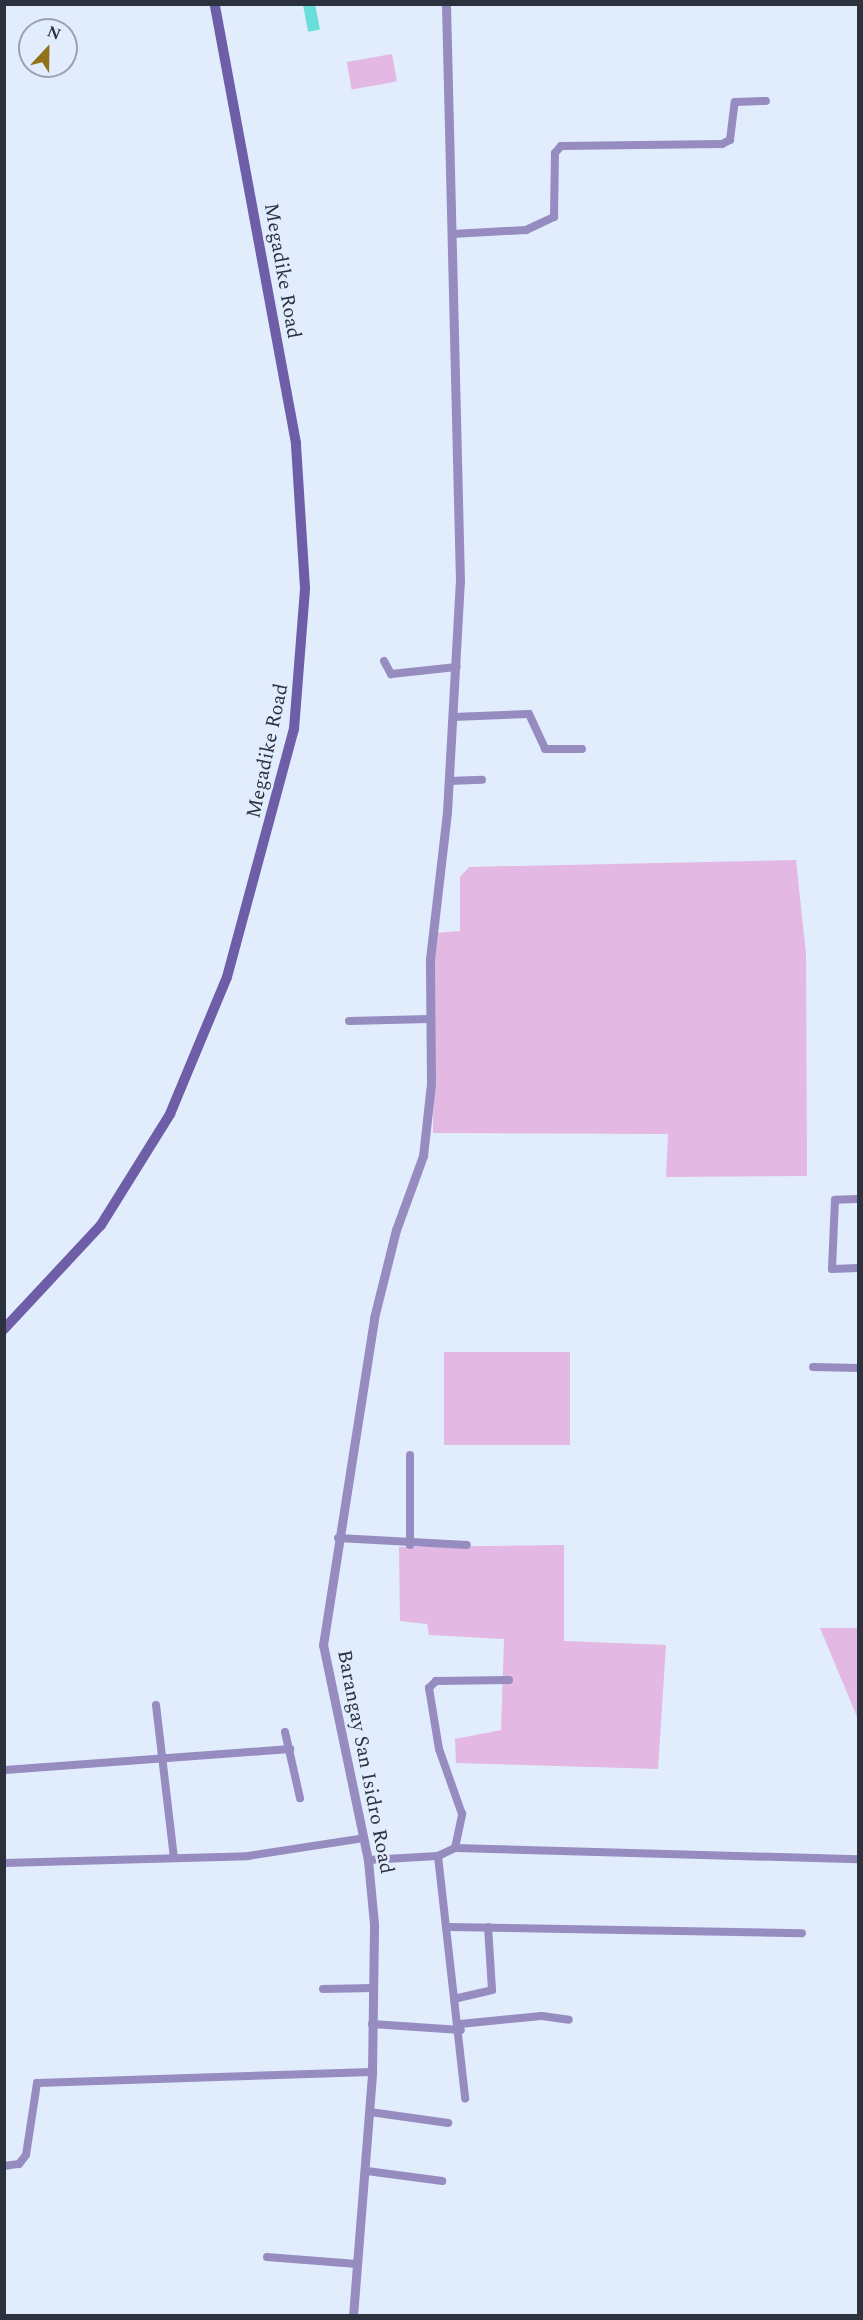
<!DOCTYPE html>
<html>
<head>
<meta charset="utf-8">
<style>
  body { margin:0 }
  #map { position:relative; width:863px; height:2320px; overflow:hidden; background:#e1ecfd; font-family:Spectral,serif }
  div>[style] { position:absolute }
  .green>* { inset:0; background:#e3b8e2; transform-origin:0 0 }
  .water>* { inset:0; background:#68dfd8; transform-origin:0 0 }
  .minor>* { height:8px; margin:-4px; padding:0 4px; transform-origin:4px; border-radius:4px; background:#968cbf }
  .tertiary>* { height:9px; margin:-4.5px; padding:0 4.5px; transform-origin:4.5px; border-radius:4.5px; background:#968cbf }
  .secondary>* { height:10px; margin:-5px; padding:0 5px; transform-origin:5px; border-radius:5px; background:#6e5da7 }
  span { translate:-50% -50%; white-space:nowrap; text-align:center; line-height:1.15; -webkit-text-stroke:5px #e1ecfd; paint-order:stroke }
  .street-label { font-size:20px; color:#2b323d }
  .frame { position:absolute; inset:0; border:6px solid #2b323d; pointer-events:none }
  .north { position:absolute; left:18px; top:18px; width:60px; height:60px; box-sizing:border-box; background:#e1ecfd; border:2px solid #98a2b0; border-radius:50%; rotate:22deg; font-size:16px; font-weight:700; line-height:24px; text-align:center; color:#2b323d }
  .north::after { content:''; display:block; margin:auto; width:21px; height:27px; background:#927218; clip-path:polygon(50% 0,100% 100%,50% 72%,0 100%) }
</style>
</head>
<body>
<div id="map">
  <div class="green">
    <div style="left:392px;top:54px;width:28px;height:46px;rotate:80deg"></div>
    <div style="clip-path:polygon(796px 860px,806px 954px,807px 1176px,666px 1177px,668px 1134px,433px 1133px,435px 933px,460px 931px,460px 877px,469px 867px)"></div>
    <div style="left:444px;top:1352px;width:126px;height:93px"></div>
    <div style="clip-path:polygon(564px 1545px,564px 1641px,666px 1645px,658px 1769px,456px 1763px,455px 1739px,501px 1730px,504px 1639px,429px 1635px,427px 1624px,400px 1621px,399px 1547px)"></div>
    <div style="clip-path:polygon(820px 1628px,858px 1628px,858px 1719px)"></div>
  </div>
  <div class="water">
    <div style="left:315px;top:4px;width:26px;height:12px;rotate:79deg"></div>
  </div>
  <div class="minor">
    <div style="left:452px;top:234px;width:74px;rotate:-3.1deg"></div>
    <div style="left:526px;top:230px;width:31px;rotate:-25deg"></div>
    <div style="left:554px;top:217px;width:64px;rotate:-89.1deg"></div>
    <div style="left:555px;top:153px;width:9px;rotate:-49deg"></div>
    <div style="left:561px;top:146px;width:161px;rotate:-0.7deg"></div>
    <div style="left:722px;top:144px;width:9px;rotate:-27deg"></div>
    <div style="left:730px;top:140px;width:38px;rotate:-83deg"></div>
    <div style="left:735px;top:102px;width:31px;rotate:-2deg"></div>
    <div style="left:384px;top:661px;width:15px;rotate:62deg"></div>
    <div style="left:391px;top:674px;width:66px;rotate:-6.1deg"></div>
    <div style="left:453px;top:717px;width:76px;rotate:-2.3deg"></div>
    <div style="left:529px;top:714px;width:38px;rotate:65deg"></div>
    <div style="left:545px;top:749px;width:37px"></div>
    <div style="left:449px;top:781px;width:33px;rotate:-2deg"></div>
    <div style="left:349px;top:1021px;width:80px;rotate:-1.4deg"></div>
    <div style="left:858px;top:1199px;width:23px;rotate:178deg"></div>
    <div style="left:835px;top:1200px;width:69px;rotate:92.5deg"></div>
    <div style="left:832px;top:1269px;width:26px;rotate:-2deg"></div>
    <div style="left:813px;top:1367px;width:45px;rotate:1.3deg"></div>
    <div style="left:410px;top:1455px;width:90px;rotate:90deg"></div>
    <div style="left:338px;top:1538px;width:129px;rotate:3.1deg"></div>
    <div style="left:156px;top:1705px;width:154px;rotate:83.3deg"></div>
    <div style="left:285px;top:1732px;width:68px;rotate:77.2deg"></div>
    <div style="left:5px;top:1770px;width:286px;rotate:-4.2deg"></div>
    <div style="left:455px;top:1848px;width:35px;rotate:-78deg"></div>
    <div style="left:462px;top:1814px;width:69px;rotate:-109.5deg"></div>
    <div style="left:439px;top:1749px;width:62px;rotate:-99.3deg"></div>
    <div style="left:429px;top:1688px;width:10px;rotate:-45deg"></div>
    <div style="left:436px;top:1681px;width:73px;rotate:-0.8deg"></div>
    <div style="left:438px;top:1856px;width:244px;rotate:83.6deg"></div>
    <div style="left:368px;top:1860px;width:70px;rotate:-3.3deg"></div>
    <div style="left:438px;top:1856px;width:19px;rotate:-25deg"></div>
    <div style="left:455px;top:1848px;width:403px;rotate:1.6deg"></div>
    <div style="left:4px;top:1863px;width:244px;rotate:-1.6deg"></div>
    <div style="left:248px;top:1856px;width:117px;rotate:-8.8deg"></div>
    <div style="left:448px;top:1927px;width:354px;rotate:1deg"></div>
    <div style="left:323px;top:1989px;width:50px;rotate:-1.1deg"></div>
    <div style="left:458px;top:1998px;width:35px;rotate:-13deg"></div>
    <div style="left:492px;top:1990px;width:63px;rotate:-93.6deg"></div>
    <div style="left:372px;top:2024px;width:89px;rotate:3.9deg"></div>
    <div style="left:460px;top:2024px;width:82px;rotate:-5.6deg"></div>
    <div style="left:542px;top:2016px;width:27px;rotate:8deg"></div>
    <div style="left:370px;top:2112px;width:79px;rotate:8deg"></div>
    <div style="left:4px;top:2166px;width:15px;rotate:-8deg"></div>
    <div style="left:19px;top:2164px;width:11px;rotate:-52deg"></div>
    <div style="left:26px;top:2155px;width:73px;rotate:-81.3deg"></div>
    <div style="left:37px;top:2083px;width:335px;rotate:-1.9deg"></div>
    <div style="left:367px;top:2171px;width:76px;rotate:7.6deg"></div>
    <div style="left:267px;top:2257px;width:90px;rotate:4.4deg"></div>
  </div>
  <div class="tertiary">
    <div style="left:353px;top:2316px;width:245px;rotate:-85.5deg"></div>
    <div style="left:372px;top:2072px;width:148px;rotate:-89.2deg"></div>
    <div style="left:374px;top:1924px;width:64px;rotate:-95.4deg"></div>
    <div style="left:368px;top:1860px;width:220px;rotate:-101.8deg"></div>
    <div style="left:323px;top:1645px;width:331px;rotate:-81.1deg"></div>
    <div style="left:374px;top:1318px;width:91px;rotate:-76deg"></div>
    <div style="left:396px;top:1230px;width:79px;rotate:-70deg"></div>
    <div style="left:423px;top:1156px;width:73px;rotate:-83.7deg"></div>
    <div style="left:431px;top:1083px;width:124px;rotate:-90.5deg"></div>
    <div style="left:430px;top:959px;width:148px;rotate:-83.4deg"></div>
    <div style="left:447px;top:812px;width:230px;rotate:-86.8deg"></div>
    <div style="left:460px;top:582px;width:578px;rotate:-91.39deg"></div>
  </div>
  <div class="secondary">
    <div style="left:4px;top:1329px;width:142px;rotate:-47deg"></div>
    <div style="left:101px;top:1225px;width:131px;rotate:-58.1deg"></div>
    <div style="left:170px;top:1114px;width:148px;rotate:-67.4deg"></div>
    <div style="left:227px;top:977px;width:257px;rotate:-74.9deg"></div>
    <div style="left:294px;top:729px;width:141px;rotate:-85.5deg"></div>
    <div style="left:305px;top:588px;width:145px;rotate:-93.6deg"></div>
    <div style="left:296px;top:443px;width:446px;rotate:-100.5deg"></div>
  </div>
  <div class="street-label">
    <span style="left:282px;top:271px;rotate:80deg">Megadike Road</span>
    <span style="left:268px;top:751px;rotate:-78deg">Megadike Road</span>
    <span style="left:365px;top:1762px;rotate:79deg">Barangay San Isidro Road</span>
  </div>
  <div class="frame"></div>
  <div class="north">N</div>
</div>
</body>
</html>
